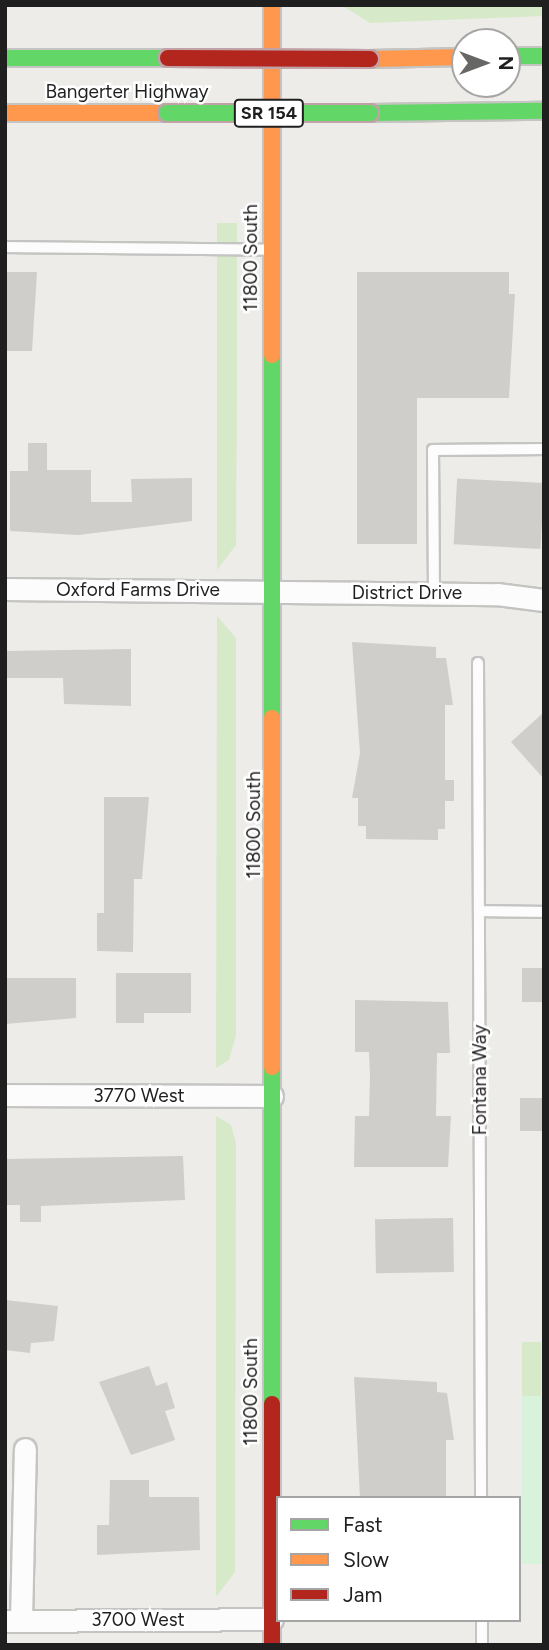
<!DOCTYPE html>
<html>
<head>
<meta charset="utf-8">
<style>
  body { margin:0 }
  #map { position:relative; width:549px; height:1650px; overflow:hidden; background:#edece8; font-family:Figtree,sans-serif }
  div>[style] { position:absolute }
  .grass>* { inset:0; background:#d6e9c9; transform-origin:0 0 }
  .park>* { inset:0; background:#d8f2db; transform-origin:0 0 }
  .building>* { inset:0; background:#d0cecb; transform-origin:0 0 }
  .roads { filter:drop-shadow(2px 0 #c4c4c2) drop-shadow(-2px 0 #c4c4c2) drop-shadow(0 2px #c4c4c2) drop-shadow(0 -2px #c4c4c2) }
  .lane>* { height:10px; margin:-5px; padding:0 5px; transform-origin:5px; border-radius:5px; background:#fcfcfc }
  .street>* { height:21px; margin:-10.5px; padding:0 10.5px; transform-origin:10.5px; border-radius:10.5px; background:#fcfcfc }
  .fast>* { height:16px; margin:-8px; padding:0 8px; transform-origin:8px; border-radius:8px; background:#63d668 }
  .slow>* { height:16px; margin:-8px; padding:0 8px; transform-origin:8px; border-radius:8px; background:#ff974d }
  .jam>* { height:16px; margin:-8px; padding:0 8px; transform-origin:8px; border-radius:8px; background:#b3261e }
  .bridges { filter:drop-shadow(2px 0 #c0a2a7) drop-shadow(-2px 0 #c0a2a7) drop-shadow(0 2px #c0a2a7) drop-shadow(0 -2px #c0a2a7) }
  .fast-bridge>* { height:16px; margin:-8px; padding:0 8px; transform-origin:8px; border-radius:8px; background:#63d668 }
  .jam-bridge>* { height:16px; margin:-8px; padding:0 8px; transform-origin:8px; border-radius:8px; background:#b3261e }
  span { translate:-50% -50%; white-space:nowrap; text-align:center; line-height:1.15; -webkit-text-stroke:5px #fff; paint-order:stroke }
  .shield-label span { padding:2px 5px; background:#fff; border:2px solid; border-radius:5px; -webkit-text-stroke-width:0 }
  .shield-label { font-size:18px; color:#1f1f1f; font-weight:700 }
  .street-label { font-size:19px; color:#1f1f1f }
  .frame { position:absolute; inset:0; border:7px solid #1f1f1f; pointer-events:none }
  .legend { position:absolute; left:276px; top:1496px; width:245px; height:126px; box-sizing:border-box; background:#fff; border:2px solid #a5a5a5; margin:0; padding:9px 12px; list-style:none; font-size:21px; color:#1f1f1f }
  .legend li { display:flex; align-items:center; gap:14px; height:35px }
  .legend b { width:35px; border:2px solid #a5a5a5 }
  .north { position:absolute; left:451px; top:28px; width:70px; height:70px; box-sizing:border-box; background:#fff; border:2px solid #a5a5a5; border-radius:50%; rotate:90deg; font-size:19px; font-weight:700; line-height:28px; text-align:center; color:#1f1f1f }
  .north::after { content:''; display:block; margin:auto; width:24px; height:32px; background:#676765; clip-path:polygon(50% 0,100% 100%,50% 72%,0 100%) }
</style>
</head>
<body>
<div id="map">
  <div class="grass">
    <div style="clip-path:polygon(341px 5px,544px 5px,544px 16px,370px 23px)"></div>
    <div style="clip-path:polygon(217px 223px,237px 223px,237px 387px,236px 545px,217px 570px)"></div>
    <div style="clip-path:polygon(217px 616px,236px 638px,236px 1035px,229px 1060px,216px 1068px)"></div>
    <div style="clip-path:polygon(216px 1116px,231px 1125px,236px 1144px,235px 1572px,216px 1597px)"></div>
    <div style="left:522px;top:1342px;width:19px;height:120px"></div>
  </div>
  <div class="park">
    <div style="left:522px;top:1396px;width:22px;height:168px"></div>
  </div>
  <div class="building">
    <div style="clip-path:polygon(5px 272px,37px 272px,32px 351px,5px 351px)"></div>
    <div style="clip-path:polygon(357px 272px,509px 272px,509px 294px,515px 294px,509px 398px,417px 398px,417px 544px,357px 544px)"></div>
    <div style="clip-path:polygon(28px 443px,47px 443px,47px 470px,91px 470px,91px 502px,132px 502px,131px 479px,192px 478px,192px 521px,78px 535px,10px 531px,10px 471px,28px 471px)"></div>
    <div style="left:544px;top:483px;width:66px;height:87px;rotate:93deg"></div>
    <div style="clip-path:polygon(352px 642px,436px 647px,436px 658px,446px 658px,453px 705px,445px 705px,445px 780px,454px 780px,454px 801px,445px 801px,445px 829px,438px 829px,438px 840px,366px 839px,366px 826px,358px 826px,358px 798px,352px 798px,360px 753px)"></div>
    <div style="clip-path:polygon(131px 649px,131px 706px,64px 704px,63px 678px,5px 678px,5px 651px)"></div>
    <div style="clip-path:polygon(544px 712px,544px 779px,511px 742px)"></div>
    <div style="clip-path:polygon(104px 797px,149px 797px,142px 879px,134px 879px,133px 952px,97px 951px,97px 913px,104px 913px)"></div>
    <div style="left:522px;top:968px;width:22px;height:34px"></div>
    <div style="clip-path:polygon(116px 973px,191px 973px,191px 1013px,144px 1013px,144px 1023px,116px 1023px)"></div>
    <div style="clip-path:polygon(6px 978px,76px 978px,76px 1018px,5px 1024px)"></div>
    <div style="clip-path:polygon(355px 1000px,448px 1002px,450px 1053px,437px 1053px,436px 1116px,451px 1116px,448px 1167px,354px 1167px,355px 1116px,369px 1116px,370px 1075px,369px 1052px,355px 1052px)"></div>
    <div style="left:520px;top:1098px;width:24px;height:33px"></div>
    <div style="clip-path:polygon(183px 1156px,185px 1200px,41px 1206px,41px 1222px,20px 1222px,20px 1205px,5px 1205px,5px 1159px)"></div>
    <div style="left:453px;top:1218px;width:54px;height:78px;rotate:89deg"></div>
    <div style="clip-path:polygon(5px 1300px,58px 1306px,54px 1341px,31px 1343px,30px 1353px,5px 1350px)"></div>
    <div style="clip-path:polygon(149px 1366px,156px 1386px,167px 1382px,175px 1408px,165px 1411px,175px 1440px,131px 1455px,99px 1382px)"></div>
    <div style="clip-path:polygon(354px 1377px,437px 1382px,437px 1392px,447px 1393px,454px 1440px,446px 1440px,446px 1498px,360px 1498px)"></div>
    <div style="clip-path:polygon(110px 1480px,149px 1480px,149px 1497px,199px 1497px,200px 1550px,97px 1555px,97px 1525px,109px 1525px)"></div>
  </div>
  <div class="roads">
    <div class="lane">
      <div style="left:5px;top:247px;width:267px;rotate:0.6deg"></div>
      <div style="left:434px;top:593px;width:143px;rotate:-90.4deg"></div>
      <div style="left:433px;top:450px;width:111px;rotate:-0.5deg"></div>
      <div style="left:478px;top:663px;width:835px;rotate:89.79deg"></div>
      <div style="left:479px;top:911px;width:65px;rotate:0.9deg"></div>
      <div style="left:482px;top:1620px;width:25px;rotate:90deg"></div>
    </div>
    <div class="street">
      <div style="left:5px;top:589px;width:492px;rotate:0.6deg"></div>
      <div style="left:497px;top:594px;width:47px;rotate:7.3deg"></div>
      <div style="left:5px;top:1095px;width:267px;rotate:0.2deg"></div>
      <div style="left:5px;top:1621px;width:267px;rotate:-0.4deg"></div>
      <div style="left:21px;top:1621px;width:172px;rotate:-88.7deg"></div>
    </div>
    <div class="fast">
      <div style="left:507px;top:56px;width:37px"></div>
      <div style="left:5px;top:58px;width:163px"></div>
      <div style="left:370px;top:113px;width:174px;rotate:-0.7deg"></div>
      <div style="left:272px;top:355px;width:363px;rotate:90deg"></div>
      <div style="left:272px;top:1067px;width:337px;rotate:90deg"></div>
    </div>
    <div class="slow">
      <div style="left:272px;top:5px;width:350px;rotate:90deg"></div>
      <div style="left:370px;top:59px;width:95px;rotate:-1.2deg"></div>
      <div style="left:5px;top:113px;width:162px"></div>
      <div style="left:272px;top:718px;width:349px;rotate:90deg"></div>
    </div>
    <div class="jam">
      <div style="left:272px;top:1404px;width:241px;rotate:90deg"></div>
    </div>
  </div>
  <div class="bridges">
    <div class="fast-bridge">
      <div style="left:167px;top:113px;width:203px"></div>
    </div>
    <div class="jam-bridge">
      <div style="left:168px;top:58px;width:202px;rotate:0.3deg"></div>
    </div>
  </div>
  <div class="shield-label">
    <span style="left:269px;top:113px">SR 154</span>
  </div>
  <div class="street-label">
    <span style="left:127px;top:92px">Bangerter Highway</span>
    <span style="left:251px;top:258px;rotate:-90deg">11800 South</span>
    <span style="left:138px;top:590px">Oxford Farms Drive</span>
    <span style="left:407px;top:593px">District Drive</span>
    <span style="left:254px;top:825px;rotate:-90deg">11800 South</span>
    <span style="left:480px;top:1080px;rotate:-90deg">Fontana Way</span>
    <span style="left:139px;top:1096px">3770 West</span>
    <span style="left:251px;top:1392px;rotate:-90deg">11800 South</span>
    <span style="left:138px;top:1620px">3700 West</span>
  </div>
  <div class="frame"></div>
  <ul class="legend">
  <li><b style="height:9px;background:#63d668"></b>Fast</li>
  <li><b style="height:9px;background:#ff974d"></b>Slow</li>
  <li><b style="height:9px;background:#b3261e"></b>Jam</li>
  </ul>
  <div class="north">N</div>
</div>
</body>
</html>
